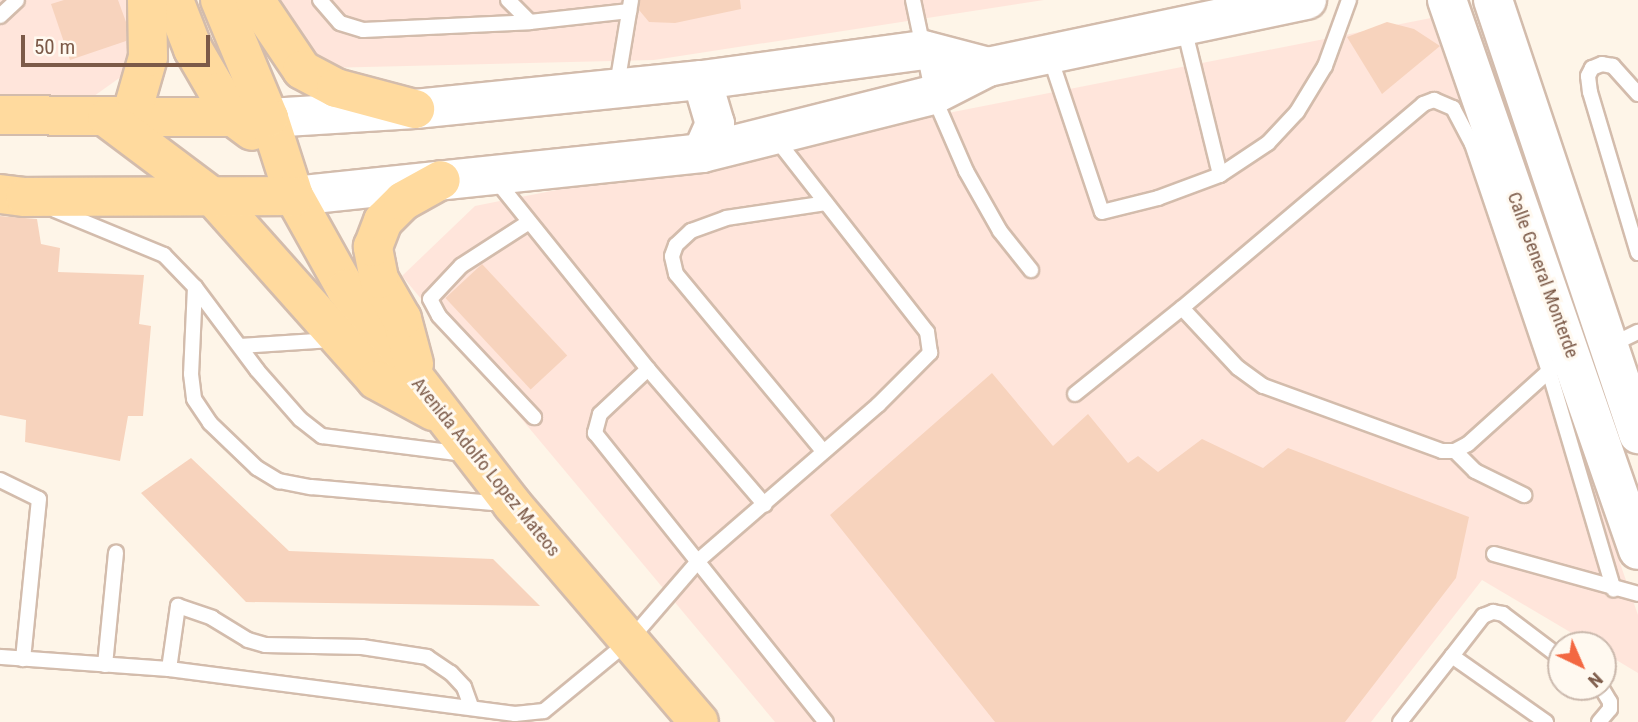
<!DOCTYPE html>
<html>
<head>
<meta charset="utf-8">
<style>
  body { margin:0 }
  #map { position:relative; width:1638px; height:722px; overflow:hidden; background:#fef5e8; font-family:"Roboto Condensed",sans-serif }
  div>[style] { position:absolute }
  .commercial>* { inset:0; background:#ffe5db }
  .building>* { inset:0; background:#f7d3bd; transform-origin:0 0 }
  .roads { filter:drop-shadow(2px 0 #d3bcac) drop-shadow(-2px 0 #d3bcac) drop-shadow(0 2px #d3bcac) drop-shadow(0 -2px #d3bcac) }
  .lane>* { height:14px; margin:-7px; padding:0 7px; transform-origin:7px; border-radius:7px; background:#fff }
  .secondary>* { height:38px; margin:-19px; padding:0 19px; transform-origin:19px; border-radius:19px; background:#fff }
  .primary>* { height:38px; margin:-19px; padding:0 19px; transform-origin:19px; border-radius:19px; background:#ffda9e }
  span { translate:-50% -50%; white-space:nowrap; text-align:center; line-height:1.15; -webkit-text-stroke:6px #fff9f0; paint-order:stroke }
  .street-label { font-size:19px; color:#7c5a48 }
  .north { position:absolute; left:1547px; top:631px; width:70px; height:70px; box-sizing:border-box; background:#fff9f0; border:2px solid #cbb9ad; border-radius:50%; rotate:136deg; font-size:19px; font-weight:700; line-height:28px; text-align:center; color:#7c5a48 }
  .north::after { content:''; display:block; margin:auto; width:24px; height:32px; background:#f36842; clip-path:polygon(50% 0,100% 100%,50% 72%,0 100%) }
  .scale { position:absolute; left:21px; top:35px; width:189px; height:32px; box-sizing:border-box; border:4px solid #7c5a48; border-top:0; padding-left:9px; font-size:21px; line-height:24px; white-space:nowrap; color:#7c5a48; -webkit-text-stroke:5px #fff9f0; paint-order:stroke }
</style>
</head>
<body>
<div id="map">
  <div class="commercial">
    <div style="clip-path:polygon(0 0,133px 0,132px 69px,87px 101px,0 99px)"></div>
    <div style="clip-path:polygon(271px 0,1044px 0,654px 60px,324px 68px)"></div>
    <div style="clip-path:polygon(1431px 18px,1638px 615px,1638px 673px,1603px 652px,1603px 645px,1592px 645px,1482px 580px,1371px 722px,775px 722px,402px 276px,475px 206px)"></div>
  </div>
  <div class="building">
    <div style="clip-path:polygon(64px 0,118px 0,126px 22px,126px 41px,70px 60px,51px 4px)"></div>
    <div style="clip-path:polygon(640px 0,740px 0,741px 9px,675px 23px,649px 22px,639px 10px)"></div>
    <div style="clip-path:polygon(1387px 22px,1414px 29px,1440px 46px,1382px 94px,1347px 37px)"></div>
    <div style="clip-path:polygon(0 216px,37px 219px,41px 244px,60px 248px,58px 272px,144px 275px,139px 324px,151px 326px,143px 416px,128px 416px,120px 461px,25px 442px,26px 420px,0 415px)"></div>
    <div style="left:482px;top:264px;width:125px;height:50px;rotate:47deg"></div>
    <div style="clip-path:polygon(992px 373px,1053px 446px,1088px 414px,1128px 463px,1138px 456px,1158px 472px,1202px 439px,1263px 468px,1288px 448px,1469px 517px,1456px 578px,1345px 722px,995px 722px,830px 515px)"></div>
    <div style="clip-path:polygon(191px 458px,289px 551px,493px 559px,540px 606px,246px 602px,141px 493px)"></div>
  </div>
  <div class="roads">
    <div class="lane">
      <div style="left:320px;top:0;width:30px;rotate:49deg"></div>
      <div style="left:340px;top:23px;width:24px;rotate:17deg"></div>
      <div style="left:363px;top:30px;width:167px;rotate:-2.7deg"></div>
      <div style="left:530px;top:22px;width:100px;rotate:-6.3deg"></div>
      <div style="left:508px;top:0;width:31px;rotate:45deg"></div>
      <div style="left:913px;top:0;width:97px;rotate:78.1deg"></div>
      <div style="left:933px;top:95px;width:83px;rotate:66.5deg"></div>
      <div style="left:966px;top:171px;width:69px;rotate:60.5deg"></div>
      <div style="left:1000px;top:231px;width:50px;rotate:51.5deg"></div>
      <div style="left:0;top:16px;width:23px;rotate:-43deg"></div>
      <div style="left:1184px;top:28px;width:151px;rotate:76.2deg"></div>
      <div style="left:1050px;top:57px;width:163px;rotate:71.5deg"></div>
      <div style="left:1102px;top:212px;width:58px;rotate:-14deg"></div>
      <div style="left:1158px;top:198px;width:66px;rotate:-20.4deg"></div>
      <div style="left:1220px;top:175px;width:58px;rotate:-33.7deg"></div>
      <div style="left:1268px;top:143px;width:42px;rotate:-46.9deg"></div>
      <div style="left:1297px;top:112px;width:54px;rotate:-58.7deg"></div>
      <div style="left:1325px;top:66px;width:70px;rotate:-70deg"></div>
      <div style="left:617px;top:85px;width:86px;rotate:-80.6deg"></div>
      <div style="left:1638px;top:94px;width:38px;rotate:-132deg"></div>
      <div style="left:1613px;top:66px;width:11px;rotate:-170deg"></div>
      <div style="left:1602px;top:64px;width:11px;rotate:158deg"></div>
      <div style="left:1592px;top:68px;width:9px;rotate:117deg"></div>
      <div style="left:1588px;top:76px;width:16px;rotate:83deg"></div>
      <div style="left:1590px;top:92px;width:168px;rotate:73.4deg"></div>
      <div style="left:496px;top:180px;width:243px;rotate:51.2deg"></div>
      <div style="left:648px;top:369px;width:179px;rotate:49.3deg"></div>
      <div style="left:55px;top:210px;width:118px;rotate:22.4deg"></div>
      <div style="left:164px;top:255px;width:45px;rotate:45.9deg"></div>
      <div style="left:195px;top:287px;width:87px;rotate:92.6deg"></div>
      <div style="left:191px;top:374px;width:25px;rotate:83deg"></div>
      <div style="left:194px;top:399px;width:29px;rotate:56deg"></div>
      <div style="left:210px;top:423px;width:65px;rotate:43.8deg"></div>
      <div style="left:257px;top:468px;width:26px;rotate:31deg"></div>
      <div style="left:279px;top:481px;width:33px;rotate:11deg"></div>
      <div style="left:311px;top:487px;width:194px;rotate:5deg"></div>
      <div style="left:529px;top:222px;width:81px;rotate:147.1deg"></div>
      <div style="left:461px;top:266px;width:45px;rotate:133.2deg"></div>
      <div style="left:430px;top:299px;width:19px;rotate:62deg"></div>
      <div style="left:439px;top:316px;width:139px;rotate:46.8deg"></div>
      <div style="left:195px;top:287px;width:104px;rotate:53.2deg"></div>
      <div style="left:257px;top:370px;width:65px;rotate:48.7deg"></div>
      <div style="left:300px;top:419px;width:28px;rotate:38deg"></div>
      <div style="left:322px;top:436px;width:144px;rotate:7.2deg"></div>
      <div style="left:1611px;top:345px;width:30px;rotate:-26deg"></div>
      <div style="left:240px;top:346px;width:92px;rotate:-3.7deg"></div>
      <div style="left:1569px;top:361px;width:22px;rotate:153deg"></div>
      <div style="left:1549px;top:371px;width:109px;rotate:138deg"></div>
      <div style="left:1468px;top:444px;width:15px;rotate:152deg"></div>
      <div style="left:1455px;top:451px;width:13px;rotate:180deg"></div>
      <div style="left:1442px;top:451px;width:190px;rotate:-160deg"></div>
      <div style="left:1263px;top:386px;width:31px;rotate:-144deg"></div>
      <div style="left:1238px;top:368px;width:82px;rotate:-133deg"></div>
      <div style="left:1182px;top:308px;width:316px;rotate:-40.2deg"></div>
      <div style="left:1423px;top:104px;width:12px;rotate:-20deg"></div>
      <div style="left:1434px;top:100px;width:21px;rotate:23deg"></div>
      <div style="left:1453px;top:108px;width:41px;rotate:62.2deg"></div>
      <div style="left:1472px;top:144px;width:240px;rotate:71.3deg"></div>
      <div style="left:1549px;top:371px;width:228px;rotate:73.5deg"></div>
      <div style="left:648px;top:369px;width:66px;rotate:136.8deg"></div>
      <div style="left:600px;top:414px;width:20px;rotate:105deg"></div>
      <div style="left:595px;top:433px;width:370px;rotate:51.4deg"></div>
      <div style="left:1075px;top:394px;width:137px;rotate:-38.8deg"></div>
      <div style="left:823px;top:451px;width:230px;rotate:-129.7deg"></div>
      <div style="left:676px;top:274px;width:18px;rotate:-103deg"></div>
      <div style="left:672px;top:256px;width:12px;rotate:-70deg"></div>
      <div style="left:676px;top:245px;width:21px;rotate:-43deg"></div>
      <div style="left:691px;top:231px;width:37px;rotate:-20deg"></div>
      <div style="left:726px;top:218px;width:101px;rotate:-8.5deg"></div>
      <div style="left:1455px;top:451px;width:28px;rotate:45deg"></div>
      <div style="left:1475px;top:471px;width:55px;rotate:26.1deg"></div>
      <div style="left:0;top:480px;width:43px;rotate:26deg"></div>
      <div style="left:39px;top:499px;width:161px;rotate:95.7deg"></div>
      <div style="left:1494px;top:554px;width:149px;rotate:15.5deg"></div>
      <div style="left:1452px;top:656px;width:51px;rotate:-52.2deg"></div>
      <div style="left:1483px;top:616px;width:11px;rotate:-22deg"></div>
      <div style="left:1493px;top:612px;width:10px;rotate:11deg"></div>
      <div style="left:1503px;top:614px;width:73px;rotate:37.2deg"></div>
      <div style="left:0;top:657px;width:169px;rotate:4.1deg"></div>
      <div style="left:169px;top:669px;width:349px;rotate:7.4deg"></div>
      <div style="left:515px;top:714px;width:29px;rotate:-6deg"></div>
      <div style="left:544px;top:711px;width:112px;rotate:-39.5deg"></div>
      <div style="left:630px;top:640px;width:106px;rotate:-49.2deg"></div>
      <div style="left:699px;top:560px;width:237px;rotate:-40.9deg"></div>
      <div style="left:878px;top:405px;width:74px;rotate:-45deg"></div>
      <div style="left:930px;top:353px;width:21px;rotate:-98deg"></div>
      <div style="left:927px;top:332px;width:245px;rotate:-128deg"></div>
      <div style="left:105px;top:665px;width:113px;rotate:-84.4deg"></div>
      <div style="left:169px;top:669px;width:64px;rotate:-81.9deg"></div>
      <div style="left:178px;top:606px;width:36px;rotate:19deg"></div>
      <div style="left:212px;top:618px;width:42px;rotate:31.4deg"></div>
      <div style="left:248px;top:640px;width:18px;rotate:16deg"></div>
      <div style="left:265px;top:645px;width:97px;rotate:1.2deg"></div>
      <div style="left:362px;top:647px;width:66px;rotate:8.7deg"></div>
      <div style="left:427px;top:657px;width:29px;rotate:34deg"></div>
      <div style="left:451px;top:673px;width:19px;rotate:47deg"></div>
      <div style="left:464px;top:687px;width:20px;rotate:70deg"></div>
      <div style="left:1400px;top:722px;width:84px;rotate:-51.8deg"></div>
      <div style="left:1452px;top:656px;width:115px;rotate:35.1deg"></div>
      <div style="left:1599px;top:722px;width:17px;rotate:-50deg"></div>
      <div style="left:1610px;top:709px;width:7px;rotate:-90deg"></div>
      <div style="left:1610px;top:702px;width:17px;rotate:-121deg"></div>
    </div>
    <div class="secondary">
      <div style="left:1447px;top:0;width:582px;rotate:70.85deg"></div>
      <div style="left:1493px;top:0;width:458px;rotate:71.5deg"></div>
      <div style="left:269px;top:118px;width:146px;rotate:-3.5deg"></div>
      <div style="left:415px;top:109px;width:288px;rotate:-5.8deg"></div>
      <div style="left:702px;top:80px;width:223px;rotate:-7.7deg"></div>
      <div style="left:923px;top:50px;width:67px;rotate:14.7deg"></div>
      <div style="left:702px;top:153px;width:32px;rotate:-66deg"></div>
      <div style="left:715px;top:124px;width:46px;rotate:-106.5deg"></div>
      <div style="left:294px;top:196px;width:410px;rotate:-6deg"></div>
      <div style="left:702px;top:153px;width:238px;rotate:-14.1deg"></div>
      <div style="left:933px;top:95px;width:62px;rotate:-27deg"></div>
      <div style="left:988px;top:67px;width:326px;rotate:-11.9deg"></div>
    </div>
    <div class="primary">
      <div style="left:174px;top:0;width:53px;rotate:68.8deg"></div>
      <div style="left:193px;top:49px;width:50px;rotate:59.8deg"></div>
      <div style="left:218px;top:92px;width:31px;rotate:57deg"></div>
      <div style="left:235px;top:118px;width:21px;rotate:37deg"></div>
      <div style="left:220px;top:0;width:128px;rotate:67.4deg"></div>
      <div style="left:269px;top:118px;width:82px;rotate:72.2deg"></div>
      <div style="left:294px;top:196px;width:107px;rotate:60.8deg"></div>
      <div style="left:346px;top:289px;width:272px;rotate:52.3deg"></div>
      <div style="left:512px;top:504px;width:287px;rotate:49.4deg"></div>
      <div style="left:255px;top:0;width:84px;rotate:56.1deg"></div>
      <div style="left:302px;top:70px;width:38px;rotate:28deg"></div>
      <div style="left:336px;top:88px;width:82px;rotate:14.9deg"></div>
      <div style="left:0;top:115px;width:269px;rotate:0.6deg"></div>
      <div style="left:131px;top:116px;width:61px;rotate:-73.9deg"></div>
      <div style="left:148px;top:57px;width:57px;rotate:-91deg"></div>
      <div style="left:107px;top:118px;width:135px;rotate:36.9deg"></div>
      <div style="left:215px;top:199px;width:242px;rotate:48.3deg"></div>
      <div style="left:376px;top:380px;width:65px;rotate:28.5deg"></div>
      <div style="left:0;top:194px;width:25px;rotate:7deg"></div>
      <div style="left:25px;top:197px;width:269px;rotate:-0.2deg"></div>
      <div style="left:414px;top:364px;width:47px;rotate:-104.9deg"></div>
      <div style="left:402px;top:319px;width:46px;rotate:-119.9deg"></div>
      <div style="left:379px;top:279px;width:33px;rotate:-101deg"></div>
      <div style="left:373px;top:247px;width:28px;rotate:-69deg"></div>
      <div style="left:383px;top:221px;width:28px;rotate:-45deg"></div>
      <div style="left:403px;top:201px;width:43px;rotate:-28.9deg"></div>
    </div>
  </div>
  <div class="street-label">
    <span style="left:1543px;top:275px;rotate:70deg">Calle General Monterde</span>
    <span style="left:486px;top:467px;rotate:51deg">Avenida Adolfo Lopez Mateos</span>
  </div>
  <div class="north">N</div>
  <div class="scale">50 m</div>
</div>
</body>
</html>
